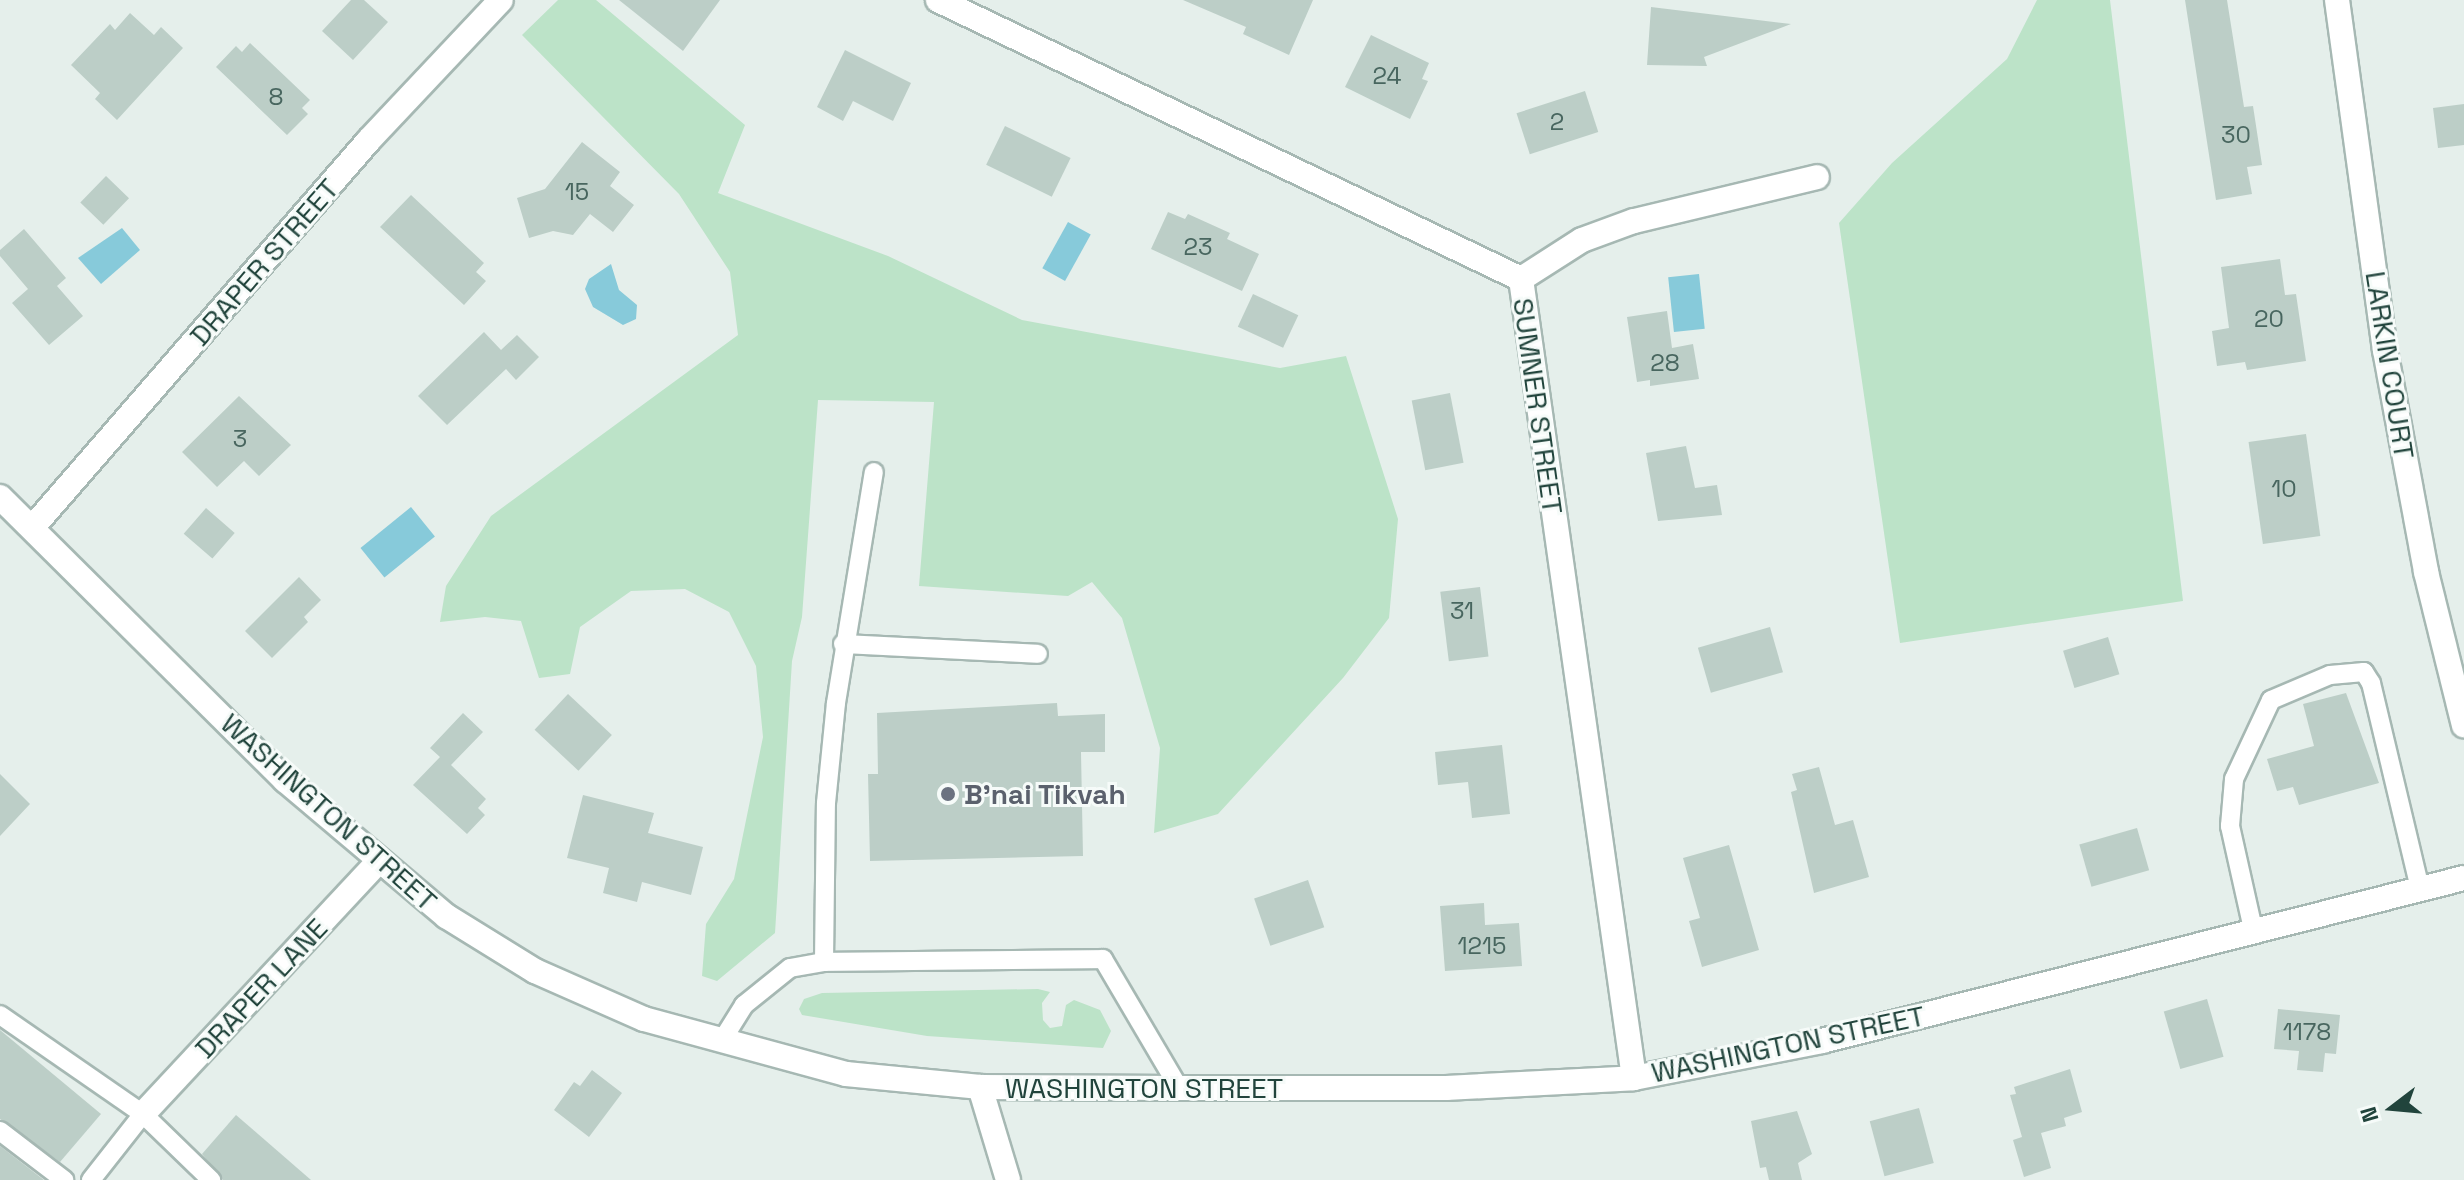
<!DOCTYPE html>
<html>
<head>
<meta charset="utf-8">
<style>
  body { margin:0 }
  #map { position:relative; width:2464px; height:1180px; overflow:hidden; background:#e5efeb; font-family:"Space Grotesk",sans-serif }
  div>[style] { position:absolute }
  .green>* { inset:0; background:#bce3c8 }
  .water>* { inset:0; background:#87cada; transform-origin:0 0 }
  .building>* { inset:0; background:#bccec7; transform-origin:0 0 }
  .roads { filter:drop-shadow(2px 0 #a6b8b3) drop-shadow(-2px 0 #a6b8b3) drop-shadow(0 2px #a6b8b3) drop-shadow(0 -2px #a6b8b3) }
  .lane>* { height:18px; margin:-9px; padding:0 9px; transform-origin:9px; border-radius:9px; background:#fff }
  .street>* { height:24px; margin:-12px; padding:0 12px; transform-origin:12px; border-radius:12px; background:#fff }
  .secondary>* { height:24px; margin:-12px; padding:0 12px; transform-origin:12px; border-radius:12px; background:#fff }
  .dots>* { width:22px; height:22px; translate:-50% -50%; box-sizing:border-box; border:4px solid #f6fbf9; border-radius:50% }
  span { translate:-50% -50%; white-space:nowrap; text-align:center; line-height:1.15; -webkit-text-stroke:6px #f6fbf9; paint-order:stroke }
  .number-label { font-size:24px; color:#48665f }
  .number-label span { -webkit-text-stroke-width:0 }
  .street-label { font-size:28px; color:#21443c }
  .worship-label { font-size:28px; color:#5b616d; font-weight:700 }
  .left { translate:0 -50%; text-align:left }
  .north { position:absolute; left:2352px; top:1068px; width:80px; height:80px; -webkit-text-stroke:6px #f6fbf9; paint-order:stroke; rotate:254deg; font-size:22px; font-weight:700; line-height:32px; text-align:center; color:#21443c }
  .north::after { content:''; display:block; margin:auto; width:28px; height:36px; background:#21443c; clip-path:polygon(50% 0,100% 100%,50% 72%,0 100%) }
</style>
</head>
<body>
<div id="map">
  <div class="green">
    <div style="clip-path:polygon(558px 0,596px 0,745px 125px,718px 193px,888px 256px,1022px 320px,1280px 368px,1346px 356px,1398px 519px,1389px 618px,1343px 678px,1218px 814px,1154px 833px,1160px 748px,1122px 618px,1092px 582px,1068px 596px,919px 586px,934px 402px,818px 400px,802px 617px,792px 661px,775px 933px,717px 981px,702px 976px,706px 924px,734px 879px,763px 737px,756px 666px,729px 612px,685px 589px,631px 591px,580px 627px,570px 674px,539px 678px,521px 621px,485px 617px,440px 622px,446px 586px,491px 516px,738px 335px,730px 272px,679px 194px,522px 35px)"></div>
    <div style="clip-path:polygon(2037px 0,2110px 0,2183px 601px,1900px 643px,1839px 223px,1892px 163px,2007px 59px)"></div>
    <div style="clip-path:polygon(1038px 989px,1050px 992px,1042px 1003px,1043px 1020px,1050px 1028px,1062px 1026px,1066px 1005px,1074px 1000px,1100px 1010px,1111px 1031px,1103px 1048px,927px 1036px,802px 1015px,799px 1009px,804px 999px,822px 993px)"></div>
  </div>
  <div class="water">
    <div style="left:1068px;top:222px;width:26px;height:53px;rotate:29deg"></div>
    <div style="clip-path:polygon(122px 228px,140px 250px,101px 284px,78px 258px)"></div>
    <div style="clip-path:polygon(611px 264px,619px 290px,637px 305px,636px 319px,623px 325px,593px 307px,585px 289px,589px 279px)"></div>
    <div style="left:1699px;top:274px;width:55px;height:31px;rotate:84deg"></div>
    <div style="left:411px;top:507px;width:38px;height:65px;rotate:51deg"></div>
  </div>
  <div class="building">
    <div style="clip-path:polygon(351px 0,364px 0,388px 22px,353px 60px,322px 31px)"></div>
    <div style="clip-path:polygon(619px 0,720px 0,683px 51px)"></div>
    <div style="clip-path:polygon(1183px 0,1313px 0,1289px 55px,1243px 34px,1246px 27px)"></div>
    <div style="clip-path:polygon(2185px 0,2227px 0,2244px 107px,2253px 106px,2262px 165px,2247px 167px,2252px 194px,2216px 200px)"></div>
    <div style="clip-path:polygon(1651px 7px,1791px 24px,1704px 57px,1707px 66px,1647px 65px)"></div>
    <div style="clip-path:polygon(130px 13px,154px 35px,161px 27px,183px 48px,117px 120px,95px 99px,100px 93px,71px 65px,110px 24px,115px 30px)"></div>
    <div style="clip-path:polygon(1371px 35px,1429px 63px,1422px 79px,1428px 81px,1410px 119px,1345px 87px)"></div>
    <div style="clip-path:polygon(250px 43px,310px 100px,302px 108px,308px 114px,287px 135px,216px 67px,236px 46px,242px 52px)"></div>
    <div style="clip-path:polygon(845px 50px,911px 83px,893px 121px,853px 101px,843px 121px,817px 107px)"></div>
    <div style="left:1585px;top:91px;width:43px;height:72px;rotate:72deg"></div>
    <div style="clip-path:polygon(2464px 104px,2464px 145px,2438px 148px,2433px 108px)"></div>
    <div style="left:1005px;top:126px;width:73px;height:43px;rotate:26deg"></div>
    <div style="clip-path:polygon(582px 142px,620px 172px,610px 186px,634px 205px,613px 232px,590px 214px,573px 235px,553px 231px,529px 238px,517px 198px,545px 189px)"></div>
    <div style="left:106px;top:176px;width:32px;height:37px;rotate:44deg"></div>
    <div style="clip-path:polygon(411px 195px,484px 263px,476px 272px,486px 281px,464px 305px,380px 227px)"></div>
    <div style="clip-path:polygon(1168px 212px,1185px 219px,1188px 214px,1230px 233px,1227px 239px,1259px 254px,1242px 291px,1151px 249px)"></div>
    <div style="clip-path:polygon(24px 229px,66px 278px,57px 286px,83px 316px,49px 345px,12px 303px,28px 289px,0 256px,0 250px)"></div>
    <div style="clip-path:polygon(2280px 259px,2285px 295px,2296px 294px,2306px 361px,2247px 370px,2245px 362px,2217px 366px,2212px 331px,2229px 328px,2221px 267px)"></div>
    <div style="left:1253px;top:294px;width:50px;height:36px;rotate:25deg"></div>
    <div style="clip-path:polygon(1667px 311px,1672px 348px,1693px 344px,1699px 379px,1650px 386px,1650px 380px,1637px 382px,1627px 317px)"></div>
    <div style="clip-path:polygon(484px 332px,501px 350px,517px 335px,539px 357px,516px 380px,506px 369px,447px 425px,418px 396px)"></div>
    <div style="left:1450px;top:393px;width:71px;height:39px;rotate:79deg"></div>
    <div style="clip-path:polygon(239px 396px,291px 445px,259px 476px,244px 461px,217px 487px,182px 452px)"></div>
    <div style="left:2306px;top:434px;width:103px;height:58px;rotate:82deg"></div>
    <div style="clip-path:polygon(1686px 446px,1695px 488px,1717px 485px,1722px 515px,1658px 521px,1646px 453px)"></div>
    <div style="left:206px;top:508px;width:38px;height:34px;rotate:41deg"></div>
    <div style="clip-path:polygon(299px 577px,321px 600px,304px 617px,308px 622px,272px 658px,245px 631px)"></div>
    <div style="left:1480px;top:587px;width:70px;height:40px;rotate:83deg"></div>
    <div style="left:1770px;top:627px;width:47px;height:75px;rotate:74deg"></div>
    <div style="left:2108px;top:637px;width:39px;height:47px;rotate:73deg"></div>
    <div style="clip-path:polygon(2346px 693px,2379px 783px,2299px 805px,2293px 787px,2277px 791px,2267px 759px,2314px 746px,2303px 704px)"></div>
    <div style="left:568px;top:694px;width:60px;height:49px;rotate:43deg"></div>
    <div style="clip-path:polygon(1057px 703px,1058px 716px,1105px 714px,1105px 752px,1081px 752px,1083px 856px,870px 861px,868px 774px,878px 774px,877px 713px)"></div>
    <div style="clip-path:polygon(463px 713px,483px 732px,451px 765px,486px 799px,478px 808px,485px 815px,467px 834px,413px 785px,440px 757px,430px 748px)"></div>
    <div style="clip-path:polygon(1502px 745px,1510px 814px,1472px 818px,1468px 782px,1438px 785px,1435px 752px)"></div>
    <div style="clip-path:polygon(1819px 767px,1835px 825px,1853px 820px,1869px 877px,1814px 893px,1791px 792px,1797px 790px,1792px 774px)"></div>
    <div style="clip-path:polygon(0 774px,30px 804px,0 836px)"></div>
    <div style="clip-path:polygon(583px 795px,654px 813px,648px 833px,703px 847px,691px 895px,642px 882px,637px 902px,603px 893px,609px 868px,567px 858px)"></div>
    <div style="left:2137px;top:828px;width:44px;height:60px;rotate:74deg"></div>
    <div style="clip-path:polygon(1729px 845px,1759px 950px,1702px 967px,1689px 921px,1700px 918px,1683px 858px)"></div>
    <div style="left:1308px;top:880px;width:50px;height:57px;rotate:71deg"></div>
    <div style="clip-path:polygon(1484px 903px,1485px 925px,1519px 923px,1522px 966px,1445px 971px,1440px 906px)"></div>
    <div style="left:2207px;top:999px;width:60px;height:45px;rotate:74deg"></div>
    <div style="clip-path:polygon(2278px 1009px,2340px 1015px,2336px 1054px,2325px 1053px,2323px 1072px,2297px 1070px,2299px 1051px,2274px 1049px)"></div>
    <div style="clip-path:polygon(0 1030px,101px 1114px,60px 1162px,0 1119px)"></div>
    <div style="clip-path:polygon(2070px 1069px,2082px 1112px,2064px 1118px,2066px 1126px,2041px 1133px,2051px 1168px,2024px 1177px,2013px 1140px,2022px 1137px,2010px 1095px,2016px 1094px,2014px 1087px)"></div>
    <div style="clip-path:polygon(592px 1070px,622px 1093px,589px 1137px,554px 1110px,574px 1082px,580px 1086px)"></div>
    <div style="left:1919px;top:1108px;width:57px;height:51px;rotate:75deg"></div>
    <div style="clip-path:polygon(1797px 1111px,1812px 1154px,1798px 1163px,1802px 1180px,1769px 1180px,1766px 1167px,1760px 1168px,1751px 1121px)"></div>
    <div style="clip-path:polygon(236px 1115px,311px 1180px,223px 1180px,202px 1154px)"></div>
    <div style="clip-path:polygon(0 1146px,44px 1180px,0 1180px)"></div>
  </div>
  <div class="roads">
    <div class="lane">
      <div style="left:843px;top:644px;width:195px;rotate:2.9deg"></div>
      <div style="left:2253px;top:929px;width:106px;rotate:-102.6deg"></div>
      <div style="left:2230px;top:826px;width:47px;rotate:-85.1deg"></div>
      <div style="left:2234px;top:779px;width:87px;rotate:-64.9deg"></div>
      <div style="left:2271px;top:700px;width:64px;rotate:-23deg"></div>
      <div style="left:2330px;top:675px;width:34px;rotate:-5deg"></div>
      <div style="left:2364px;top:672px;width:13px;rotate:58deg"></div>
      <div style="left:2371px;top:683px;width:212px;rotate:76.6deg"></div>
      <div style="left:824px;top:962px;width:159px;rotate:-89.3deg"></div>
      <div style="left:826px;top:803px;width:100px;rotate:-84.3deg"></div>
      <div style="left:836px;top:703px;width:234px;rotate:-80.7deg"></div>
      <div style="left:0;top:1015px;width:174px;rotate:34.7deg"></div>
      <div style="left:143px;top:1114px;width:95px;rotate:44.1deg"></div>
      <div style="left:721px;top:1042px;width:44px;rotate:-58.1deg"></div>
      <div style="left:744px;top:1005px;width:59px;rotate:-38.8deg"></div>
      <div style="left:790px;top:968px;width:35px;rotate:-10deg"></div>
      <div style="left:824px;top:962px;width:279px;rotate:-0.6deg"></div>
      <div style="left:1103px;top:959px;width:150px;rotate:59.5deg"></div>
      <div style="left:0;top:1131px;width:81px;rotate:37.4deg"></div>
      <div style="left:91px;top:1180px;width:84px;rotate:-51.8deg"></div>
    </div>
    <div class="street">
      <div style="left:938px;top:0;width:646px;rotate:25.57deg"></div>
      <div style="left:1521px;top:279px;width:807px;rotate:81.95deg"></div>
      <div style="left:2337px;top:0;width:353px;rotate:82.2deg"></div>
      <div style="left:2385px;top:350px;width:226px;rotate:79.5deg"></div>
      <div style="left:2426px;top:572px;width:158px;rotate:76.1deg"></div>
      <div style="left:1521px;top:279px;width:72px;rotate:-32.6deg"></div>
      <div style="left:1582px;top:240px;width:55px;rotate:-20.1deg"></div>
      <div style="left:1634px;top:221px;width:188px;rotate:-13.5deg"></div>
      <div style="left:32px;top:528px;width:514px;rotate:-49.02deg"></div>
      <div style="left:369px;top:140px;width:192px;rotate:-46.7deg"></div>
      <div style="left:143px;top:1114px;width:345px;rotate:-47deg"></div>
    </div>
    <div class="secondary">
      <div style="left:0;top:497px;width:402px;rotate:44.8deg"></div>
      <div style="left:285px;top:780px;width:211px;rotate:40.2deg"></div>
      <div style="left:446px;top:916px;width:105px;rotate:31.7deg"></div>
      <div style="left:535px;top:971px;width:119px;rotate:23.8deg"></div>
      <div style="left:644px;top:1019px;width:209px;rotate:15.2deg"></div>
      <div style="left:846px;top:1074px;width:135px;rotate:5.5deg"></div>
      <div style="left:980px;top:1087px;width:199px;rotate:0.3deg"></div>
      <div style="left:1179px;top:1088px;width:267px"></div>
      <div style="left:1446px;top:1088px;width:188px;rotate:-3deg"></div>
      <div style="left:1634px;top:1078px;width:192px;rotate:-11.1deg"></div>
      <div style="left:1822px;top:1041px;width:662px;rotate:-14.25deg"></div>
      <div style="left:980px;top:1087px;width:97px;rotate:73.2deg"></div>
    </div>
  </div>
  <div class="dots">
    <div style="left:948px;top:794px;background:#6b7280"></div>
  </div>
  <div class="number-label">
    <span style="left:1387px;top:76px">24</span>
    <span style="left:276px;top:97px">8</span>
    <span style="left:1557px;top:122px">2</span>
    <span style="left:2236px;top:135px">30</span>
    <span style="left:577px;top:192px">15</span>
    <span style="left:1198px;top:247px">23</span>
    <span style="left:2269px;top:319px">20</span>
    <span style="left:1665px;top:363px">28</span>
    <span style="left:240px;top:439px">3</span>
    <span style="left:2284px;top:489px">10</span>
    <span style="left:1462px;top:611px">31</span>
    <span style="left:1482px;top:946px">1215</span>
    <span style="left:2307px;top:1032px">1178</span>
  </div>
  <div class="street-label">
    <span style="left:264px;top:262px;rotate:-49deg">DRAPER STREET</span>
    <span style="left:2390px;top:365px;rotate:81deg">LARKIN COURT</span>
    <span style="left:1538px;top:406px;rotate:82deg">SUMNER STREET</span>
    <span style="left:329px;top:812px;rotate:42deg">WASHINGTON STREET</span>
    <span style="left:261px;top:988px;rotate:-47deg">DRAPER LANE</span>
    <span style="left:1788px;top:1044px;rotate:-12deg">WASHINGTON STREET</span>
    <span style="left:1144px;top:1088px">WASHINGTON STREET</span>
  </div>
  <div class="worship-label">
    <span class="left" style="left:964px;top:794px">B'nai Tikvah</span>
  </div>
  <div class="north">N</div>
</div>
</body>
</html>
